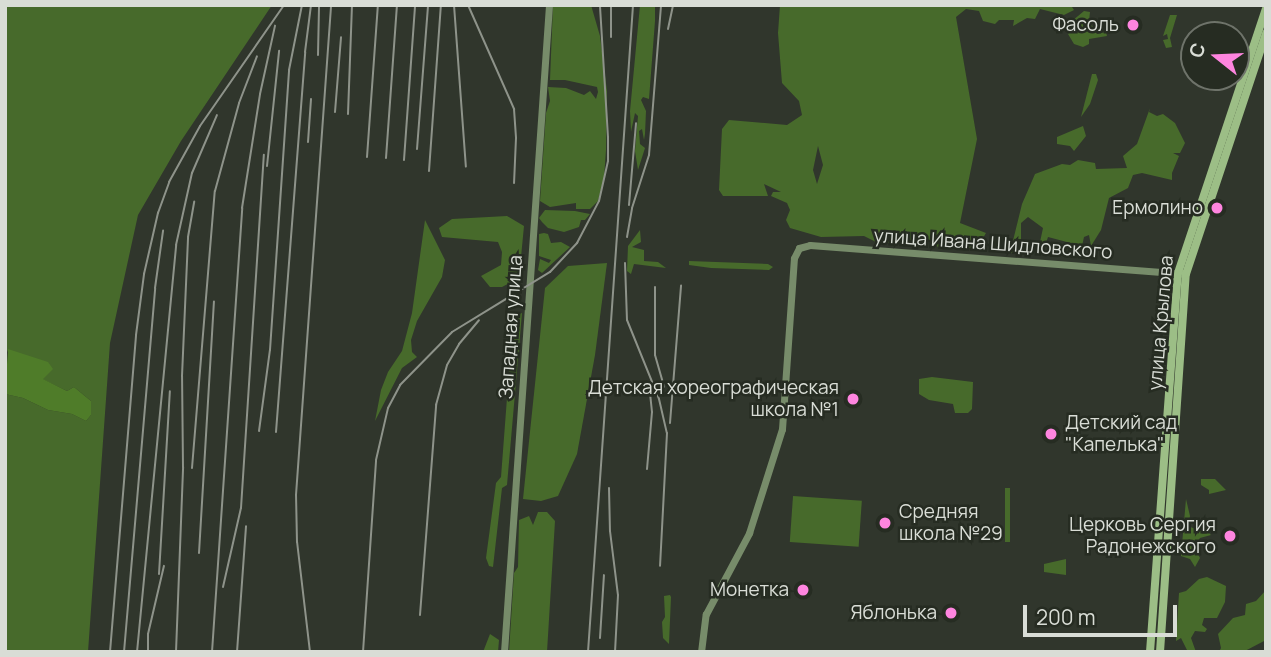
<!DOCTYPE html>
<html>
<head>
<meta charset="utf-8">
<style>
  body { margin:0 }
  #map { position:relative; width:1271px; height:657px; overflow:hidden; background:#30362c; font-family:Manrope,sans-serif }
  div>[style] { position:absolute }
  .green>* { inset:0; background:#476a2b; transform-origin:0 0 }
  .water>* { inset:0; background:#4f7c29 }
  .tertiary>* { height:7px; margin:-3.5px; padding:0 3.5px; transform-origin:3.5px; border-radius:3.5px; background:#778c6a }
  .secondary>* { height:8px; margin:-4px; padding:0 4px; transform-origin:4px; border-radius:4px; background:#9cbe86 }
  .rail>* { height:2px; margin:-1px; padding:0 1px; transform-origin:1px; border-radius:1px; background:#8e938a }
  .dots>* { width:19px; height:19px; translate:-50% -50%; box-sizing:border-box; border:4px solid #262c22; border-radius:50% }
  span { translate:-50% -50%; white-space:nowrap; text-align:center; line-height:1.15; -webkit-text-stroke:5px #262c22; paint-order:stroke }
  .poi-label { font-size:19px; color:#d9ddd6 }
  .right { translate:-100% -50%; text-align:right }
  .left { translate:0 -50%; text-align:left }
  .street-label { font-size:19px; color:#d9ddd6 }
  .frame { position:absolute; inset:0; border:7px solid #d9ddd6; pointer-events:none }
  .north { position:absolute; left:1180px; top:21px; width:70px; height:70px; box-sizing:border-box; background:#262c22; border:2px solid #6e736a; border-radius:50%; rotate:288deg; font-size:19px; font-weight:700; line-height:28px; text-align:center; color:#d9ddd6 }
  .north::after { content:''; display:block; margin:auto; width:24px; height:32px; background:#fe85df; clip-path:polygon(50% 0,100% 100%,50% 72%,0 100%) }
  .scale { position:absolute; left:1023px; top:605px; width:154px; height:32px; box-sizing:border-box; border:4px solid #d9ddd6; border-top:0; padding-left:9px; font-size:21px; line-height:24px; white-space:nowrap; color:#d9ddd6; -webkit-text-stroke:5px #262c22; paint-order:stroke }
</style>
</head>
<body>
<div id="map">
  <div class="green">
    <div style="clip-path:polygon(5px 5px,272px 5px,181px 141px,138px 215px,110px 343px,88px 652px,5px 652px,5px 394px,23px 398px,48px 410px,72px 414px,86px 421px,91px 415px,91px 401px,74px 387px,67px 391px,42px 379px,8px 350px,5px 357px)"></div>
    <div style="clip-path:polygon(553px 5px,591px 5px,600px 36px,607px 91px,606px 150px,604px 178px,598px 201px,590px 209px,576px 209px,576px 203px,550px 207px,540px 201px,546px 113px,550px 101px,548px 87px,566px 88px,584px 95px,590px 91px,596px 99px,598px 92px,597px 87px,565px 80px,550px 80px)"></div>
    <div style="clip-path:polygon(640px 5px,655px 5px,655px 21px,649px 99px,643px 97px,641px 100px,646px 111px,645px 134px,644px 140px,642px 129px,639px 131px,640px 144px,645px 148px,638px 170px,635px 151px,638px 116px,635px 113px,631px 132px,630px 111px)"></div>
    <div style="clip-path:polygon(evenodd,780px 5px,1072px 7px,1074px 10px,1064px 15px,1040px 9px,1035px 19px,1027px 18px,1013px 26px,1014px 20px,999px 20px,995px 24px,983px 21px,979px 11px,966px 9px,956px 17px,977px 139px,960px 223px,986px 233px,977px 248px,939px 248px,930px 240px,916px 247px,903px 241px,894px 246px,884px 240px,880px 244px,864px 236px,821px 237px,790px 228px,786px 220px,790px 210px,787px 203px,771px 196px,773px 192px,781px 192px,764px 184px,768px 196px,723px 196px,719px 190px,722px 129px,729px 120px,787px 125px,802px 115px,799px 101px,782px 83px,778px 33px,780px 5px,818px 146px,823px 165px,817px 184px,813px 170px,818px 146px)"></div>
    <div style="clip-path:polygon(1084px 11px,1090px 12px,1089px 21px,1097px 34px,1106px 32px,1107px 36px,1089px 39px,1089px 44px,1083px 47px,1074px 44px,1068px 34px,1074px 30px,1072px 21px)"></div>
    <div style="clip-path:polygon(1170px 15px,1177px 15px,1170px 38px,1172px 47px,1166px 48px,1163px 40px,1168px 39px,1167px 34px,1163px 36px)"></div>
    <div style="clip-path:polygon(1217px 21px,1233px 28px,1234px 35px,1212px 35px,1217px 29px)"></div>
    <div style="clip-path:polygon(1092px 74px,1096px 74px,1098px 80px,1090px 104px,1081px 117px)"></div>
    <div style="clip-path:polygon(1150px 108px,1149px 112px,1157px 116px,1163px 114px,1175px 123px,1185px 143px,1180px 153px,1173px 153px,1179px 156px,1172px 173px,1172px 180px,1142px 173px,1133px 175px,1128px 188px,1109px 198px,1101px 230px,1091px 246px,1089px 235px,1084px 237px,1082px 246px,1048px 237px,1046px 243px,1040px 242px,1043px 228px,1028px 217px,1021px 223px,1021px 250px,1010px 253px,1022px 204px,1035px 174px,1062px 164px,1070px 165px,1078px 160px,1095px 163px,1096px 169px,1127px 168px,1123px 156px,1137px 144px)"></div>
    <div style="clip-path:polygon(1083px 126px,1086px 136px,1074px 151px,1070px 146px,1057px 144px,1057px 137px)"></div>
    <div style="clip-path:polygon(545px 210px,575px 211px,590px 214px,585px 220px,581px 220px,579px 227px,564px 232px,548px 228px,542px 222px,539px 218px)"></div>
    <div style="clip-path:polygon(507px 216px,524px 226px,519px 278px,502px 287px,490px 287px,481px 276px,501px 265px,502px 252px,498px 242px,442px 237px,439px 228px,452px 219px)"></div>
    <div style="clip-path:polygon(425px 220px,445px 260px,442px 277px,417px 321px,411px 340px,412px 352px,417px 357px,402px 368px,375px 421px,381px 390px,388px 372px,402px 351px,412px 313px)"></div>
    <div style="clip-path:polygon(640px 230px,641px 242px,632px 247px,644px 250px,644px 261px,658px 262px,666px 268px,634px 264px,631px 274px,627px 271px,628px 246px)"></div>
    <div style="clip-path:polygon(544px 233px,548px 234px,551px 243px,561px 242px,570px 247px,542px 273px,538px 270px,540px 259px,549px 263px,551px 260px,539px 256px,539px 234px)"></div>
    <div style="clip-path:polygon(689px 261px,768px 264px,773px 267px,769px 270px,711px 268px,689px 265px)"></div>
    <div style="clip-path:polygon(607px 263px,595px 355px,577px 454px,558px 496px,541px 501px,523px 499px,545px 288px,568px 266px)"></div>
    <div style="clip-path:polygon(522px 313px,507px 485px,502px 488px,493px 567px,489px 566px,486px 558px,496px 483px,501px 477px,512px 332px,517px 315px)"></div>
    <div style="clip-path:polygon(932px 377px,973px 382px,972px 409px,968px 413px,955px 413px,953px 404px,929px 400px,919px 394px,919px 379px)"></div>
    <div style="clip-path:polygon(1201px 479px,1215px 479px,1226px 490px,1209px 494px,1209px 490px,1201px 485px)"></div>
    <div style="left:1005px;top:488px;width:5px;height:54px"></div>
    <div style="left:793px;top:496px;width:69px;height:46px;rotate:4deg"></div>
    <div style="clip-path:polygon(1186px 499px,1190px 516px,1188px 526px,1198px 530px,1205px 529px,1211px 535px,1200px 538px,1194px 546px,1200px 558px,1195px 567px,1190px 559px,1181px 556px)"></div>
    <div style="clip-path:polygon(538px 512px,547px 512px,555px 521px,547px 652px,509px 652px,514px 573px,518px 567px,519px 520px,529px 516px,533px 525px)"></div>
    <div style="clip-path:polygon(1066px 559px,1066px 575px,1044px 572px,1044px 564px)"></div>
    <div style="clip-path:polygon(1207px 577px,1226px 586px,1225px 602px,1217px 618px,1204px 618px,1202px 625px,1207px 629px,1205px 632px,1195px 631px,1191px 638px,1196px 652px,1188px 652px,1181px 638px,1176px 641px,1179px 593px,1186px 591px,1199px 579px)"></div>
    <div style="clip-path:polygon(1266px 590px,1266px 640px,1243px 652px,1219px 652px,1221px 648px,1218px 634px,1233px 618px,1245px 615px,1246px 604px,1256px 601px)"></div>
    <div style="clip-path:polygon(670px 595px,671px 597px,669px 644px,663px 638px,662px 622px,665px 617px,664px 596px)"></div>
    <div style="clip-path:polygon(490px 634px,499px 640px,498px 652px,483px 652px)"></div>
  </div>
  <div class="water">
    <div style="clip-path:polygon(8px 349px,48px 362px,53px 369px,43px 379px,67px 391px,74px 387px,91px 401px,91px 415px,86px 421px,72px 414px,48px 410px,23px 398px,5px 394px)"></div>
  </div>
  <div class="tertiary">
    <div style="left:504px;top:652px;width:649px;rotate:-86.02deg"></div>
    <div style="left:701px;top:652px;width:38px;rotate:-83deg"></div>
    <div style="left:706px;top:614px;width:92px;rotate:-62deg"></div>
    <div style="left:749px;top:533px;width:109px;rotate:-72.4deg"></div>
    <div style="left:782px;top:429px;width:171px;rotate:-86deg"></div>
    <div style="left:794px;top:258px;width:11px;rotate:-63deg"></div>
    <div style="left:799px;top:248px;width:11px;rotate:-15deg"></div>
    <div style="left:810px;top:245px;width:375px;rotate:4.4deg"></div>
  </div>
  <div class="secondary">
    <div style="left:1150px;top:652px;width:380px;rotate:-85.8deg"></div>
    <div style="left:1178px;top:273px;width:278px;rotate:-71.6deg"></div>
    <div style="left:1160px;top:652px;width:379px;rotate:-86.1deg"></div>
    <div style="left:1186px;top:274px;width:254px;rotate:-71.6deg"></div>
  </div>
  <div class="rail">
    <div style="left:454px;top:5px;width:162px;rotate:85.8deg"></div>
    <div style="left:468px;top:5px;width:114px;rotate:66.1deg"></div>
    <div style="left:514px;top:109px;width:29px;rotate:86deg"></div>
    <div style="left:516px;top:138px;width:45px;rotate:92.5deg"></div>
    <div style="left:611px;top:5px;width:32px;rotate:90deg"></div>
    <div style="left:668px;top:29px;width:25px;rotate:-78deg"></div>
    <div style="left:318px;top:55px;width:49px;rotate:-88.8deg"></div>
    <div style="left:335px;top:112px;width:75px;rotate:-85.4deg"></div>
    <div style="left:348px;top:114px;width:109px;rotate:-87.9deg"></div>
    <div style="left:308px;top:142px;width:43px;rotate:-86deg"></div>
    <div style="left:417px;top:149px;width:144px;rotate:-85.6deg"></div>
    <div style="left:367px;top:157px;width:152px;rotate:-85.9deg"></div>
    <div style="left:386px;top:158px;width:153px;rotate:-85.9deg"></div>
    <div style="left:404px;top:160px;width:155px;rotate:-85.9deg"></div>
    <div style="left:267px;top:166px;width:116px;rotate:-84deg"></div>
    <div style="left:429px;top:171px;width:166px;rotate:-85.9deg"></div>
    <div style="left:629px;top:205px;width:82px;rotate:-85.1deg"></div>
    <div style="left:627px;top:237px;width:29px;rotate:-80deg"></div>
    <div style="left:632px;top:208px;width:56px;rotate:-72.2deg"></div>
    <div style="left:649px;top:155px;width:150px;rotate:-85.4deg"></div>
    <div style="left:625px;top:263px;width:57px;rotate:88deg"></div>
    <div style="left:627px;top:320px;width:85px;rotate:67.9deg"></div>
    <div style="left:659px;top:399px;width:35px;rotate:77deg"></div>
    <div style="left:667px;top:433px;width:133px;rotate:93deg"></div>
    <div style="left:655px;top:287px;width:68px;rotate:90deg"></div>
    <div style="left:655px;top:355px;width:33px;rotate:74deg"></div>
    <div style="left:670px;top:423px;width:138px;rotate:-85.4deg"></div>
    <div style="left:259px;top:431px;width:82px;rotate:-82.3deg"></div>
    <div style="left:270px;top:350px;width:281px;rotate:-86.1deg"></div>
    <div style="left:289px;top:70px;width:66px;rotate:-78.7deg"></div>
    <div style="left:276px;top:432px;width:381px;rotate:-85.6deg"></div>
    <div style="left:305px;top:52px;width:47px;rotate:-82.7deg"></div>
    <div style="left:192px;top:468px;width:278px;rotate:-85.3deg"></div>
    <div style="left:215px;top:191px;width:91px;rotate:-74.7deg"></div>
    <div style="left:239px;top:103px;width:50px;rotate:-69deg"></div>
    <div style="left:647px;top:469px;width:57px;rotate:-85deg"></div>
    <div style="left:652px;top:412px;width:20px;rotate:-96deg"></div>
    <div style="left:609px;top:488px;width:43px;rotate:88.7deg"></div>
    <div style="left:610px;top:531px;width:64px;rotate:82.9deg"></div>
    <div style="left:618px;top:595px;width:57px;rotate:93deg"></div>
    <div style="left:199px;top:553px;width:252px;rotate:-86.6deg"></div>
    <div style="left:159px;top:574px;width:183px;rotate:-86.6deg"></div>
    <div style="left:223px;top:587px;width:81px;rotate:-77.2deg"></div>
    <div style="left:241px;top:508px;width:354px;rotate:-86.3deg"></div>
    <div style="left:420px;top:615px;width:211px;rotate:-85.6deg"></div>
    <div style="left:436px;top:405px;width:41px;rotate:-74.6deg"></div>
    <div style="left:447px;top:365px;width:24px;rotate:-60deg"></div>
    <div style="left:459px;top:344px;width:31px;rotate:-50deg"></div>
    <div style="left:600px;top:638px;width:63px;rotate:-86.4deg"></div>
    <div style="left:110px;top:652px;width:318px;rotate:-85.3deg"></div>
    <div style="left:136px;top:335px;width:62px;rotate:-82.5deg"></div>
    <div style="left:144px;top:274px;width:63px;rotate:-77.1deg"></div>
    <div style="left:158px;top:213px;width:33px;rotate:-70deg"></div>
    <div style="left:169px;top:182px;width:64px;rotate:-61deg"></div>
    <div style="left:200px;top:126px;width:147px;rotate:-55.2deg"></div>
    <div style="left:124px;top:652px;width:365px;rotate:-85.1deg"></div>
    <div style="left:155px;top:288px;width:58px;rotate:-82deg"></div>
    <div style="left:137px;top:652px;width:409px;rotate:-84.5deg"></div>
    <div style="left:176px;top:245px;width:74px;rotate:-77.5deg"></div>
    <div style="left:192px;top:173px;width:63px;rotate:-66.7deg"></div>
    <div style="left:148px;top:652px;width:18px;rotate:-90deg"></div>
    <div style="left:148px;top:634px;width:70px;rotate:-76.8deg"></div>
    <div style="left:176px;top:652px;width:185px;rotate:-87.8deg"></div>
    <div style="left:183px;top:467px;width:91px;rotate:-90.6deg"></div>
    <div style="left:182px;top:376px;width:139px;rotate:-87.5deg"></div>
    <div style="left:188px;top:237px;width:36px;rotate:-80deg"></div>
    <div style="left:212px;top:652px;width:445px;rotate:-86.1deg"></div>
    <div style="left:242px;top:208px;width:115px;rotate:-81deg"></div>
    <div style="left:260px;top:94px;width:70px;rotate:-77.6deg"></div>
    <div style="left:237px;top:652px;width:126px;rotate:-85.9deg"></div>
    <div style="left:310px;top:652px;width:111px;rotate:-96.7deg"></div>
    <div style="left:297px;top:542px;width:47px;rotate:-91.2deg"></div>
    <div style="left:296px;top:495px;width:491px;rotate:-85.9deg"></div>
    <div style="left:363px;top:652px;width:192px;rotate:-86.1deg"></div>
    <div style="left:376px;top:460px;width:53px;rotate:-77deg"></div>
    <div style="left:388px;top:408px;width:26px;rotate:-62deg"></div>
    <div style="left:400px;top:385px;width:74px;rotate:-45.5deg"></div>
    <div style="left:452px;top:332px;width:115px;rotate:-31.5deg"></div>
    <div style="left:550px;top:272px;width:40px;rotate:-47deg"></div>
    <div style="left:577px;top:243px;width:47px;rotate:-62.4deg"></div>
    <div style="left:599px;top:201px;width:41px;rotate:-77.3deg"></div>
    <div style="left:608px;top:161px;width:24px;rotate:-90deg"></div>
    <div style="left:608px;top:137px;width:132px;rotate:-93.5deg"></div>
    <div style="left:588px;top:652px;width:649px;rotate:-86.02deg"></div>
  </div>
  <div class="dots">
    <div style="left:1133px;top:25px;background:#fe85df"></div>
    <div style="left:1217px;top:208px;background:#fe85df"></div>
    <div style="left:853px;top:399px;background:#fe85df"></div>
    <div style="left:1051px;top:434px;background:#fe85df"></div>
    <div style="left:885px;top:523px;background:#fe85df"></div>
    <div style="left:1230px;top:536px;background:#fe85df"></div>
    <div style="left:803px;top:590px;background:#fe85df"></div>
    <div style="left:951px;top:613px;background:#fe85df"></div>
  </div>
  <div class="poi-label">
    <span class="right" style="left:1119px;top:25px">Фасоль</span>
    <span class="right" style="left:1203px;top:208px">Ермолино</span>
    <span class="right" style="left:839px;top:399px">Детская хореографическая<br>школа №1</span>
    <span class="left" style="left:1065px;top:434px">Детский сад<br>"Капелька"</span>
    <span class="left" style="left:899px;top:523px">Средняя<br>школа №29</span>
    <span class="right" style="left:1216px;top:536px">Церковь Сергия<br>Радонежского</span>
    <span class="right" style="left:789px;top:590px">Монетка</span>
    <span class="right" style="left:937px;top:613px">Яблонька</span>
  </div>
  <div class="street-label">
    <span style="left:993px;top:244px;rotate:4deg">улица Ивана Шидловского</span>
    <span style="left:1161px;top:323px;rotate:-85deg">улица Крылова</span>
    <span style="left:511px;top:327px;rotate:-86deg">Западная улица</span>
  </div>
  <div class="frame"></div>
  <div class="north">С</div>
  <div class="scale">200 m</div>
</div>
</body>
</html>
